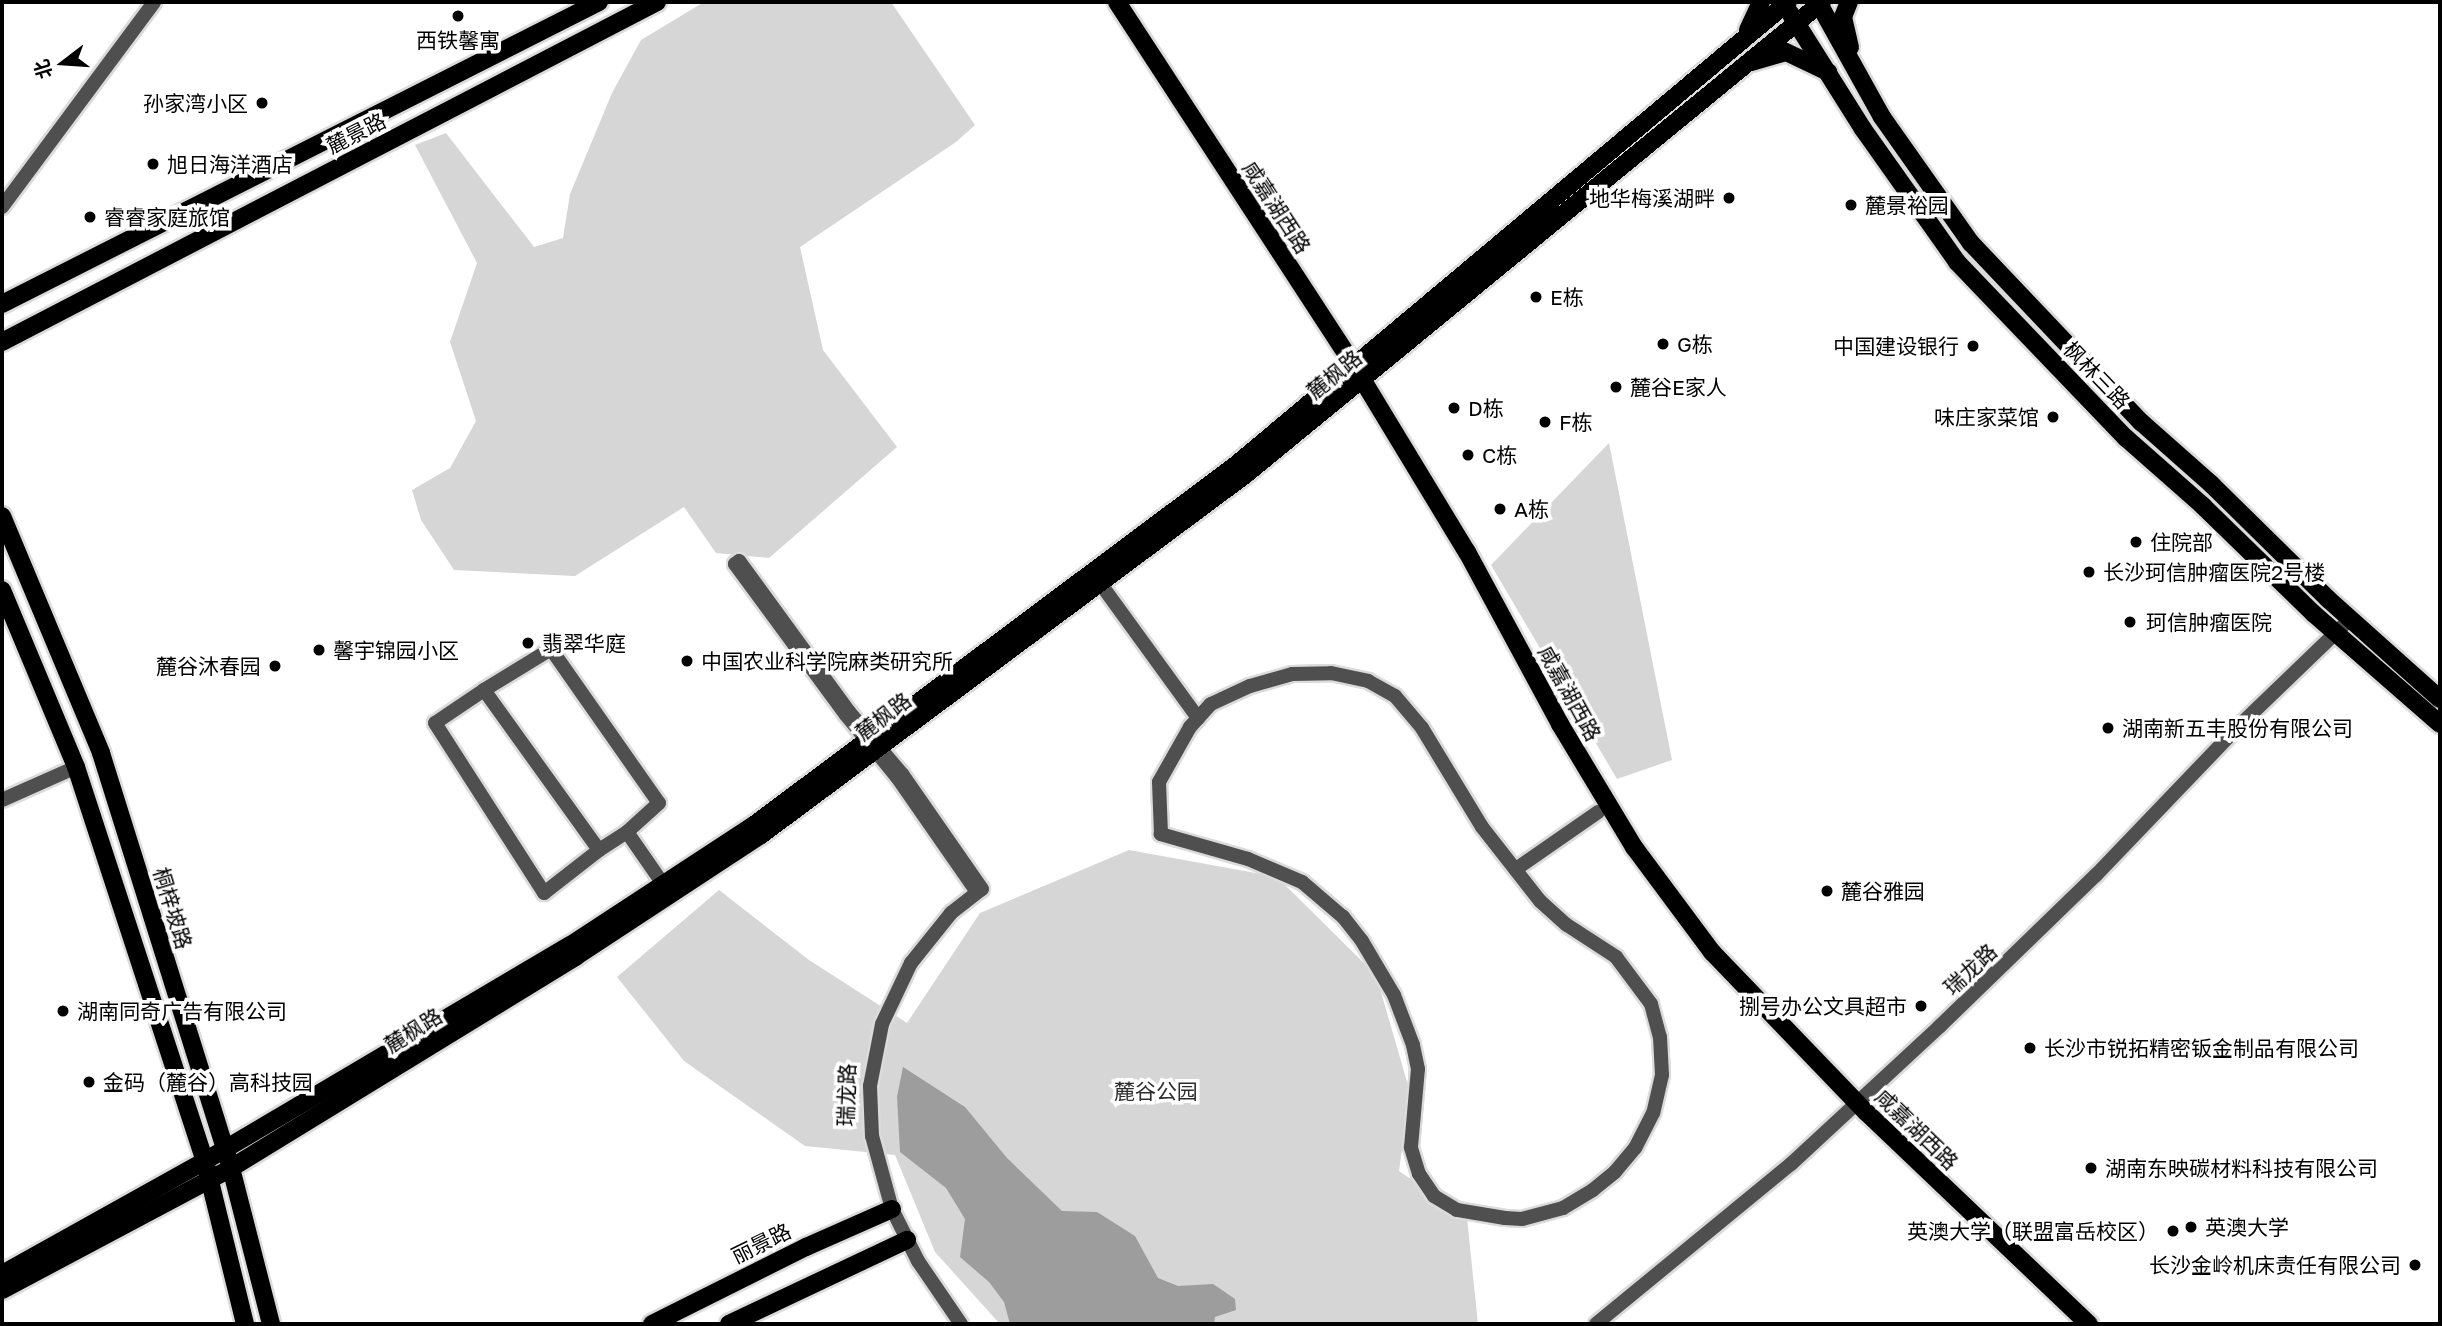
<!DOCTYPE html>
<html>
<head>
<meta charset="utf-8">
<style>
  body { margin:0 }
  #map { position:relative; width:2442px; height:1326px; overflow:hidden; background:#fff; font-family:"Golos Text","Noto Sans SC",sans-serif }
  div>[style] { position:absolute }
  .green>* { inset:0; background:#d6d6d6 }
  .water>* { inset:0; background:#9d9d9d }
  .roads { filter:drop-shadow(2px 0 #dbdbdb) drop-shadow(-2px 0 #dbdbdb) drop-shadow(0 2px #dbdbdb) drop-shadow(0 -2px #dbdbdb) }
  .minor>* { height:14px; margin:-7px; padding:0 7px; transform-origin:7px; border-radius:7px; background:#4f4f4f }
  .major>* { height:18px; margin:-9px; padding:0 9px; transform-origin:9px; border-radius:9px; background:#000 }
  .dots>* { width:19px; height:19px; translate:-50% -50%; box-sizing:border-box; border:4px solid #fff; border-radius:50% }
  span { translate:-50% -50%; white-space:nowrap; text-align:center; line-height:1.15; -webkit-text-stroke:7px #fff; paint-order:stroke }
  .poi-label { font-size:21px; color:#000 }
  .right { translate:-100% -50%; text-align:right }
  .left { translate:0 -50%; text-align:left }
  .street-label { font-size:21px; color:#000 }
  .park-label { font-size:21px; color:#2d2d2d }
  .frame { position:absolute; inset:0; border:4px solid #000; pointer-events:none }
  .north { position:absolute; left:28px; top:28px; width:70px; height:70px; -webkit-text-stroke:5px #fff; paint-order:stroke; rotate:253deg; font-size:19px; font-weight:700; line-height:28px; text-align:center; color:#000 }
  .north::after { content:''; display:block; margin:auto; width:24px; height:32px; background:#000; clip-path:polygon(50% 0,100% 100%,50% 72%,0 100%) }
</style>
</head>
<body>
<div id="map">
  <div class="green">
    <div style="clip-path:polygon(704px 2px,891px 2px,975px 125px,956px 142px,800px 247px,823px 350px,897px 447px,769px 558px,716px 553px,684px 507px,575px 576px,454px 570px,421px 520px,412px 490px,450px 468px,476px 421px,450px 342px,477px 263px,415px 145px,446px 133px,534px 247px,563px 238px,570px 194px,612px 93px,641px 40px)"></div>
    <div style="clip-path:polygon(1609px 443px,1672px 760px,1617px 779px,1491px 565px)"></div>
    <div style="clip-path:polygon(1129px 850px,1277px 877px,1376px 975px,1410px 1092px,1399px 1171px,1467px 1218px,1478px 1324px,1000px 1324px,935px 1252px,895px 1155px,805px 1146px,684px 1061px,617px 977px,719px 890px,809px 960px,907px 1023px,980px 913px)"></div>
  </div>
  <div class="water">
    <div style="clip-path:polygon(903px 1067px,965px 1107px,1007px 1158px,1062px 1211px,1097px 1212px,1135px 1236px,1158px 1278px,1178px 1286px,1213px 1284px,1235px 1299px,1236px 1310px,1215px 1317px,1214px 1324px,1010px 1324px,1004px 1302px,989px 1282px,960px 1257px,965px 1219px,946px 1188px,900px 1152px,897px 1097px)"></div>
  </div>
  <div class="roads">
    <div class="minor">
      <div style="left:2px;top:207px;width:255px;rotate:-53.4deg"></div>
      <div style="left:1100px;top:583px;width:167px;rotate:54deg"></div>
      <div style="left:1331px;top:673px;width:38px;rotate:12deg"></div>
      <div style="left:1368px;top:681px;width:31px;rotate:29deg"></div>
      <div style="left:1395px;top:696px;width:42px;rotate:49.8deg"></div>
      <div style="left:1422px;top:728px;width:116px;rotate:58.8deg"></div>
      <div style="left:1482px;top:827px;width:94px;rotate:51.9deg"></div>
      <div style="left:1540px;top:901px;width:36px;rotate:42deg"></div>
      <div style="left:1567px;top:925px;width:59px;rotate:33.1deg"></div>
      <div style="left:1616px;top:957px;width:59px;rotate:53.3deg"></div>
      <div style="left:1651px;top:1004px;width:34px;rotate:75deg"></div>
      <div style="left:1660px;top:1037px;width:38px;rotate:87deg"></div>
      <div style="left:1662px;top:1075px;width:39px;rotate:103deg"></div>
      <div style="left:1653px;top:1113px;width:39px;rotate:117deg"></div>
      <div style="left:1635px;top:1148px;width:31px;rotate:130deg"></div>
      <div style="left:1615px;top:1172px;width:28px;rotate:141deg"></div>
      <div style="left:1593px;top:1190px;width:35px;rotate:149deg"></div>
      <div style="left:1563px;top:1208px;width:42px;rotate:165deg"></div>
      <div style="left:1522px;top:1219px;width:17px;rotate:-177deg"></div>
      <div style="left:1505px;top:1218px;width:49px;rotate:-170.5deg"></div>
      <div style="left:1457px;top:1210px;width:27px;rotate:-149deg"></div>
      <div style="left:1434px;top:1196px;width:27px;rotate:-124deg"></div>
      <div style="left:1419px;top:1174px;width:28px;rotate:-107deg"></div>
      <div style="left:1411px;top:1147px;width:78px;rotate:-84.9deg"></div>
      <div style="left:1418px;top:1069px;width:25px;rotate:-102deg"></div>
      <div style="left:1413px;top:1045px;width:53px;rotate:-110.8deg"></div>
      <div style="left:1394px;top:995px;width:63px;rotate:-120.7deg"></div>
      <div style="left:1362px;top:941px;width:31px;rotate:-128deg"></div>
      <div style="left:1343px;top:917px;width:54px;rotate:-139.5deg"></div>
      <div style="left:1302px;top:882px;width:59px;rotate:-156.9deg"></div>
      <div style="left:1248px;top:859px;width:91px;rotate:-164deg"></div>
      <div style="left:1161px;top:834px;width:52px;rotate:-92.2deg"></div>
      <div style="left:1159px;top:782px;width:63px;rotate:-60.6deg"></div>
      <div style="left:1190px;top:727px;width:31px;rotate:-48deg"></div>
      <div style="left:1211px;top:704px;width:43px;rotate:-24.8deg"></div>
      <div style="left:1250px;top:686px;width:44px;rotate:-15.9deg"></div>
      <div style="left:1292px;top:674px;width:39px;rotate:-1deg"></div>
      <div style="left:484px;top:690px;width:59px;rotate:146deg"></div>
      <div style="left:435px;top:723px;width:202px;rotate:57.3deg"></div>
      <div style="left:544px;top:893px;width:70px;rotate:-38deg"></div>
      <div style="left:2px;top:800px;width:81px;rotate:-24deg"></div>
      <div style="left:627px;top:832px;width:33px;rotate:147deg"></div>
      <div style="left:599px;top:850px;width:197px;rotate:-125.7deg"></div>
      <div style="left:484px;top:690px;width:79px;rotate:-31.5deg"></div>
      <div style="left:551px;top:649px;width:188px;rotate:55deg"></div>
      <div style="left:659px;top:803px;width:43px;rotate:137.8deg"></div>
      <div style="left:627px;top:832px;width:63px;rotate:55.3deg"></div>
      <div style="left:1516px;top:869px;width:100px;rotate:-34.8deg"></div>
      <div style="left:961px;top:1324px;width:76px;rotate:-124.3deg"></div>
      <div style="left:918px;top:1261px;width:58px;rotate:-116.6deg"></div>
      <div style="left:892px;top:1209px;width:76px;rotate:-105.3deg"></div>
      <div style="left:872px;top:1136px;width:50px;rotate:-92.3deg"></div>
      <div style="left:870px;top:1086px;width:63px;rotate:-79deg"></div>
      <div style="left:882px;top:1024px;width:68px;rotate:-64.6deg"></div>
      <div style="left:911px;top:963px;width:64px;rotate:-51.3deg"></div>
      <div style="left:951px;top:913px;width:39px;rotate:-38deg"></div>
      <div style="left:982px;top:889px;width:140px;rotate:-124.8deg"></div>
      <div style="left:902px;top:774px;width:80px;rotate:-130.4deg"></div>
      <div style="left:850px;top:713px;width:188px;rotate:-126.1deg"></div>
      <div style="left:739px;top:561px;width:5px;rotate:143deg"></div>
      <div style="left:735px;top:564px;width:187px;rotate:53.7deg"></div>
      <div style="left:846px;top:715px;width:80px;rotate:50.6deg"></div>
      <div style="left:897px;top:777px;width:140px;rotate:55.2deg"></div>
      <div style="left:1596px;top:1324px;width:252px;rotate:-39.4deg"></div>
      <div style="left:1791px;top:1164px;width:203px;rotate:-42.8deg"></div>
      <div style="left:1940px;top:1026px;width:217px;rotate:-44.1deg"></div>
      <div style="left:2096px;top:875px;width:211px;rotate:-46.2deg"></div>
      <div style="left:2242px;top:723px;width:150px;rotate:-43.9deg"></div>
    </div>
    <div class="major">
      <div style="left:1117px;top:2px;width:438px;rotate:56.9deg"></div>
      <div style="left:1356px;top:369px;width:214px;rotate:58.8deg"></div>
      <div style="left:1467px;top:552px;width:196px;rotate:61.6deg"></div>
      <div style="left:1560px;top:724px;width:144px;rotate:59deg"></div>
      <div style="left:1634px;top:847px;width:131px;rotate:53.4deg"></div>
      <div style="left:1712px;top:952px;width:222px;rotate:46.1deg"></div>
      <div style="left:1866px;top:1112px;width:308px;rotate:43.6deg"></div>
      <div style="left:1818px;top:2px;width:132px;rotate:60.9deg"></div>
      <div style="left:1882px;top:117px;width:154px;rotate:54.8deg"></div>
      <div style="left:1971px;top:243px;width:247px;rotate:46.5deg"></div>
      <div style="left:2141px;top:422px;width:94px;rotate:41.5deg"></div>
      <div style="left:2211px;top:484px;width:164px;rotate:44.5deg"></div>
      <div style="left:2328px;top:599px;width:150px;rotate:41.8deg"></div>
      <div style="left:1849px;top:2px;width:16px;rotate:112deg"></div>
      <div style="left:1843px;top:17px;width:31px;rotate:77deg"></div>
      <div style="left:1790px;top:13px;width:137px;rotate:57.8deg"></div>
      <div style="left:1863px;top:129px;width:163px;rotate:54.7deg"></div>
      <div style="left:1957px;top:262px;width:244px;rotate:46.2deg"></div>
      <div style="left:2126px;top:438px;width:103px;rotate:41.4deg"></div>
      <div style="left:2203px;top:506px;width:155px;rotate:44.2deg"></div>
      <div style="left:2314px;top:614px;width:167px;rotate:41.1deg"></div>
      <div style="left:1748px;top:30px;width:31px;rotate:-65deg"></div>
      <div style="left:1751px;top:62px;width:36px;rotate:-16deg"></div>
      <div style="left:1786px;top:52px;width:47px;rotate:25.5deg"></div>
      <div style="left:2px;top:304px;width:669px;rotate:-26.83deg"></div>
      <div style="left:2px;top:342px;width:738px;rotate:-27.43deg"></div>
      <div style="left:2px;top:516px;width:257px;rotate:67.3deg"></div>
      <div style="left:101px;top:753px;width:435px;rotate:72.6deg"></div>
      <div style="left:231px;top:1168px;width:161px;rotate:75.6deg"></div>
      <div style="left:2px;top:590px;width:192px;rotate:67.3deg"></div>
      <div style="left:76px;top:767px;width:415px;rotate:71.9deg"></div>
      <div style="left:205px;top:1161px;width:168px;rotate:76.2deg"></div>
      <div style="left:2px;top:1274px;width:232px;rotate:-29.1deg"></div>
      <div style="left:205px;top:1161px;width:423px;rotate:-30.6deg"></div>
      <div style="left:569px;top:946px;width:221px;rotate:-33.2deg"></div>
      <div style="left:754px;top:825px;width:603px;rotate:-36.77deg"></div>
      <div style="left:1237px;top:464px;width:719px;rotate:-39.98deg"></div>
      <div style="left:2px;top:1290px;width:259px;rotate:-28deg"></div>
      <div style="left:231px;top:1168px;width:404px;rotate:-31.5deg"></div>
      <div style="left:575px;top:957px;width:222px;rotate:-33.3deg"></div>
      <div style="left:761px;top:835px;width:603px;rotate:-36.64deg"></div>
      <div style="left:1245px;top:475px;width:746px;rotate:-39.34deg"></div>
      <div style="left:652px;top:1324px;width:172px;rotate:-26.6deg"></div>
      <div style="left:806px;top:1247px;width:94px;rotate:-23.8deg"></div>
      <div style="left:729px;top:1324px;width:197px;rotate:-25.3deg"></div>
    </div>
  </div>
  <div class="dots">
    <div style="left:458px;top:16px;background:#000"></div>
    <div style="left:262px;top:103px;background:#000"></div>
    <div style="left:153px;top:164px;background:#000"></div>
    <div style="left:1729px;top:198px;background:#000"></div>
    <div style="left:1851px;top:205px;background:#000"></div>
    <div style="left:90px;top:217px;background:#000"></div>
    <div style="left:1536px;top:297px;background:#000"></div>
    <div style="left:1663px;top:344px;background:#000"></div>
    <div style="left:1973px;top:346px;background:#000"></div>
    <div style="left:1616px;top:387px;background:#000"></div>
    <div style="left:1454px;top:408px;background:#000"></div>
    <div style="left:2053px;top:417px;background:#000"></div>
    <div style="left:1545px;top:422px;background:#000"></div>
    <div style="left:1468px;top:455px;background:#000"></div>
    <div style="left:1500px;top:509px;background:#000"></div>
    <div style="left:2136px;top:542px;background:#000"></div>
    <div style="left:2089px;top:572px;background:#000"></div>
    <div style="left:2130px;top:622px;background:#000"></div>
    <div style="left:528px;top:643px;background:#000"></div>
    <div style="left:319px;top:650px;background:#000"></div>
    <div style="left:687px;top:661px;background:#000"></div>
    <div style="left:275px;top:666px;background:#000"></div>
    <div style="left:2108px;top:728px;background:#000"></div>
    <div style="left:1827px;top:891px;background:#000"></div>
    <div style="left:1921px;top:1006px;background:#000"></div>
    <div style="left:63px;top:1011px;background:#000"></div>
    <div style="left:2030px;top:1048px;background:#000"></div>
    <div style="left:89px;top:1082px;background:#000"></div>
    <div style="left:2091px;top:1168px;background:#000"></div>
    <div style="left:2191px;top:1227px;background:#000"></div>
    <div style="left:2173px;top:1231px;background:#000"></div>
    <div style="left:2415px;top:1265px;background:#000"></div>
  </div>
  <div class="poi-label">
    <span style="left:458px;top:40px">西铁馨寓</span>
    <span class="right" style="left:248px;top:103px">孙家湾小区</span>
    <span class="left" style="left:167px;top:164px">旭日海洋酒店</span>
    <span class="right" style="left:1715px;top:198px">地华梅溪湖畔</span>
    <span class="left" style="left:1865px;top:205px">麓景裕园</span>
    <span class="left" style="left:104px;top:217px">睿睿家庭旅馆</span>
    <span class="left" style="left:1550px;top:297px">E栋</span>
    <span class="left" style="left:1677px;top:344px">G栋</span>
    <span class="right" style="left:1959px;top:346px">中国建设银行</span>
    <span class="left" style="left:1630px;top:387px">麓谷E家人</span>
    <span class="left" style="left:1468px;top:408px">D栋</span>
    <span class="right" style="left:2039px;top:417px">味庄家菜馆</span>
    <span class="left" style="left:1559px;top:422px">F栋</span>
    <span class="left" style="left:1482px;top:455px">C栋</span>
    <span class="left" style="left:1514px;top:509px">A栋</span>
    <span class="left" style="left:2150px;top:542px">住院部</span>
    <span class="left" style="left:2103px;top:572px">长沙珂信肿瘤医院2号楼</span>
    <span class="left" style="left:2146px;top:622px">珂信肿瘤医院</span>
    <span class="left" style="left:542px;top:643px">翡翠华庭</span>
    <span class="left" style="left:333px;top:650px">馨宇锦园小区</span>
    <span class="left" style="left:701px;top:661px">中国农业科学院麻类研究所</span>
    <span class="right" style="left:261px;top:666px">麓谷沐春园</span>
    <span class="left" style="left:2122px;top:728px">湖南新五丰股份有限公司</span>
    <span class="left" style="left:1841px;top:891px">麓谷雅园</span>
    <span class="right" style="left:1907px;top:1006px">捌号办公文具超市</span>
    <span class="left" style="left:77px;top:1011px">湖南同奇广告有限公司</span>
    <span class="left" style="left:2044px;top:1048px">长沙市锐拓精密钣金制品有限公司</span>
    <span class="left" style="left:103px;top:1082px">金码（麓谷）高科技园</span>
    <span class="left" style="left:2105px;top:1168px">湖南东映碳材料科技有限公司</span>
    <span class="left" style="left:2205px;top:1227px">英澳大学</span>
    <span class="right" style="left:2159px;top:1231px">英澳大学（联盟富岳校区）</span>
    <span class="right" style="left:2401px;top:1265px">长沙金岭机床责任有限公司</span>
  </div>
  <div class="street-label">
    <span style="left:356px;top:133px;rotate:-27deg">麓景路</span>
    <span style="left:1277px;top:207px;rotate:57deg">咸嘉湖西路</span>
    <span style="left:1334px;top:374px;rotate:-39deg">麓枫路</span>
    <span style="left:2097px;top:375px;rotate:46deg">枫林三路</span>
    <span style="left:1570px;top:693px;rotate:61deg">咸嘉湖西路</span>
    <span style="left:883px;top:716px;rotate:-37deg">麓枫路</span>
    <span style="left:173px;top:908px;rotate:73deg">桐梓坡路</span>
    <span style="left:1970px;top:969px;rotate:-43deg">瑞龙路</span>
    <span style="left:413px;top:1030px;rotate:-32deg">麓枫路</span>
    <span style="left:846px;top:1095px;rotate:-88deg">瑞龙路</span>
    <span style="left:1917px;top:1129px;rotate:44deg">咸嘉湖西路</span>
    <span style="left:761px;top:1243px;rotate:-26deg">丽景路</span>
  </div>
  <div class="park-label">
    <span style="left:1156px;top:1091px">麓谷公园</span>
  </div>
  <div class="frame"></div>
  <div class="north">北</div>
</div>
</body>
</html>
